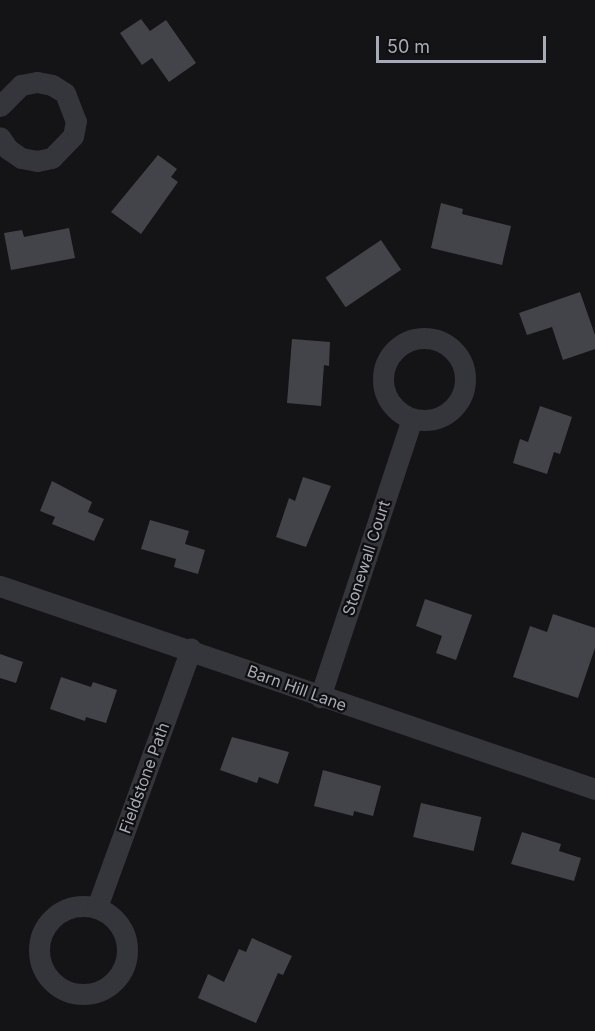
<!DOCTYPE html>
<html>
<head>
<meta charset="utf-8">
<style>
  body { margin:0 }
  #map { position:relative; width:595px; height:1031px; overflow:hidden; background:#141416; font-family:Inter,sans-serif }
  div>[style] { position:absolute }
  .building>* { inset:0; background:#434449; transform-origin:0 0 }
  .minor>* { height:21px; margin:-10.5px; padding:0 10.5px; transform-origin:10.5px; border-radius:10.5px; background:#35363b }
  .minor>.ring { margin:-10.5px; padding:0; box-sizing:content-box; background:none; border:21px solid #35363b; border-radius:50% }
  span { translate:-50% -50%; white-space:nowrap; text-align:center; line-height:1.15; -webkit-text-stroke:4.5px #0f0f11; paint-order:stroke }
  .street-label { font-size:16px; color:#a7abb5 }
  .scale { position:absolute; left:376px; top:36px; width:170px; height:27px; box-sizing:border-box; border:3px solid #a7abb5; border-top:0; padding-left:8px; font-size:18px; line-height:21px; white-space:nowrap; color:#a7abb5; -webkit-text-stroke:4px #0f0f11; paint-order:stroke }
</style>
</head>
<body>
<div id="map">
  <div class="building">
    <div style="clip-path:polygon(141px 19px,150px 31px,166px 20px,196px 63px,169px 82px,152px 58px,142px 65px,120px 33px)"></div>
    <div style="clip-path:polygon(158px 155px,177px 169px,171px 177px,178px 182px,141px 234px,111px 212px)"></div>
    <div style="clip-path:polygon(441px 203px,463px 209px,462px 214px,511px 226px,502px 265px,431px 248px)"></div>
    <div style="clip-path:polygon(69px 228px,75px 258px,11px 270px,4px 233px,22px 230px,24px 237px)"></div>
    <div style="left:381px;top:240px;width:36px;height:67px;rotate:56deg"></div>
    <div style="clip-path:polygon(580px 292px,595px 335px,595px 349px,563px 360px,552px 327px,527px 335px,519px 313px)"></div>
    <div style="clip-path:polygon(292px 339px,330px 342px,329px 366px,324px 365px,321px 406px,287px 403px)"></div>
    <div style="clip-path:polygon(540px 406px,572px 417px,560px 454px,554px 452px,547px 474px,513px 463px,520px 439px,528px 442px)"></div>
    <div style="clip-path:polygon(303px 477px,331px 486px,306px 547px,276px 537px,289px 498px,295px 501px)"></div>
    <div style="clip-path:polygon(52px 481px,92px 502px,88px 512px,104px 519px,94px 541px,52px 524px,55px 517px,40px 511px)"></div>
    <div style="clip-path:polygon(150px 520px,189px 531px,185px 544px,205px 550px,198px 574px,174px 567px,176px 559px,141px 549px)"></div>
    <div style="clip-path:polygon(425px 599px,472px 615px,456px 660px,436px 653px,442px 636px,416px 626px)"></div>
    <div style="clip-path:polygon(553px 614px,595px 628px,595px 648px,578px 698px,513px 677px,530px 626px,547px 632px)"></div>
    <div style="clip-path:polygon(0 654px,23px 662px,16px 683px,0 678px)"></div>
    <div style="clip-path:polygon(61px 677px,91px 687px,93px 682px,117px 690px,106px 723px,86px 717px,85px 721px,50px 709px)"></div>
    <div style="clip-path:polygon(232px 737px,289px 752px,278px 784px,259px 777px,257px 783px,220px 770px)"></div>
    <div style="clip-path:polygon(323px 770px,381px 786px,373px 816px,354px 811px,353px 816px,314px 806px)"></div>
    <div style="left:421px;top:803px;width:62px;height:35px;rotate:13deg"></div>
    <div style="clip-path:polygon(522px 832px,561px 844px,559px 851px,581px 858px,574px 881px,511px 864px)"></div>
    <div style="clip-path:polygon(252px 938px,292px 956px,283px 975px,278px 973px,256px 1023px,198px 998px,208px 974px,224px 982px,239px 949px,246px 952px)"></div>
  </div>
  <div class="minor">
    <div style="left:0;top:106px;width:30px;rotate:-45deg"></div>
    <div style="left:21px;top:85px;width:16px;rotate:-11deg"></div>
    <div style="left:37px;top:82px;width:15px;rotate:11deg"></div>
    <div style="left:52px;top:85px;width:15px;rotate:32deg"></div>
    <div style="left:65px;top:93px;width:30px;rotate:69deg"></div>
    <div style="left:76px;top:121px;width:15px;rotate:101deg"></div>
    <div style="left:73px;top:136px;width:30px;rotate:134deg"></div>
    <div style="left:52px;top:158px;width:15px;rotate:169deg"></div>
    <div style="left:37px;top:161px;width:16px;rotate:-169deg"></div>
    <div style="left:21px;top:158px;width:16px;rotate:-145deg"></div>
    <div style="left:8px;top:149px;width:14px;rotate:-124deg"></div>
    <div class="ring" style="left:383px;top:338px;width:61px;height:61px"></div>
    <div style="left:0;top:586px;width:629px;rotate:18.84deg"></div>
    <div style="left:320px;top:697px;width:293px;rotate:-71.7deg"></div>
    <div class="ring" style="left:39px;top:906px;width:67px;height:67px"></div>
    <div style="left:97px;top:907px;width:275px;rotate:-70deg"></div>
  </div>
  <div class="street-label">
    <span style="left:366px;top:558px;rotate:-72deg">Stonewall Court</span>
    <span style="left:297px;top:688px;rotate:20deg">Barn Hill Lane</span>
    <span style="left:144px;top:778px;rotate:-70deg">Fieldstone Path</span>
  </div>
  <div class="scale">50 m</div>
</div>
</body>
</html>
